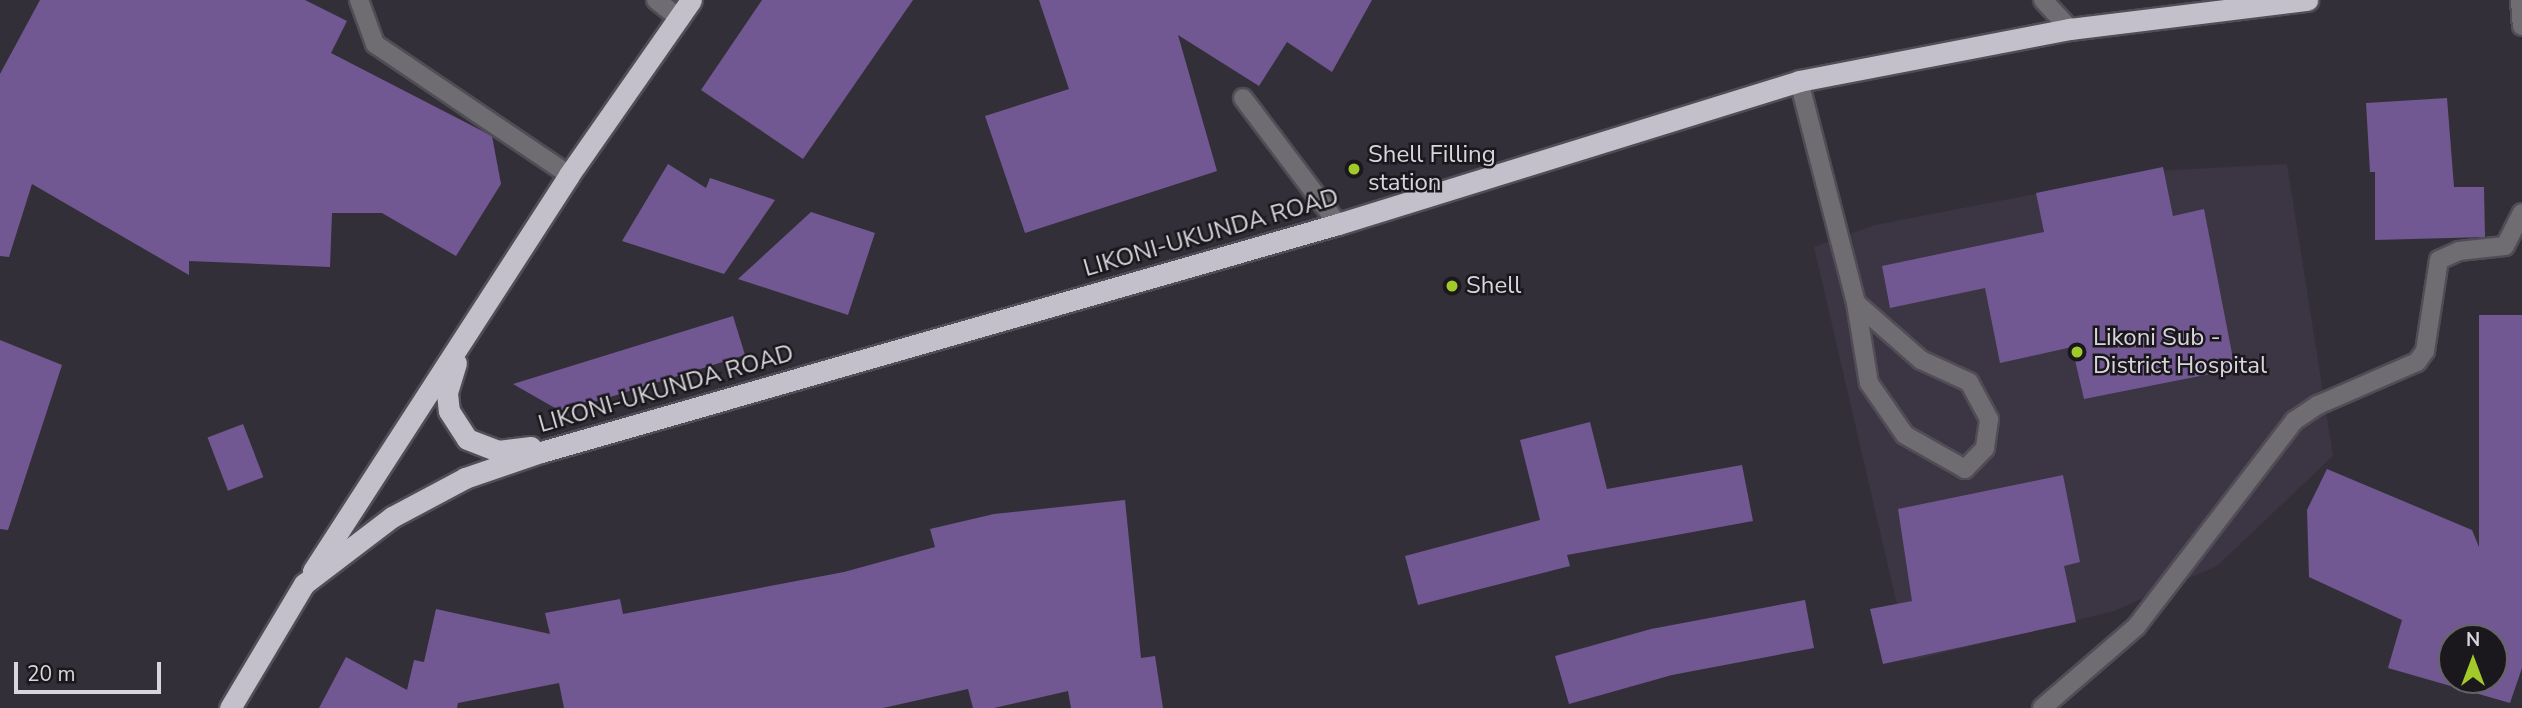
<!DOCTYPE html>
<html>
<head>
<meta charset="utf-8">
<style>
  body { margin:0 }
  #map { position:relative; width:2522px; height:708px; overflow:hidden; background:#332f38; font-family:"Nunito Sans",sans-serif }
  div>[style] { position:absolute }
  .built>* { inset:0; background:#3c3544 }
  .building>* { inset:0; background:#725892; transform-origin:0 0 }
  .roads { filter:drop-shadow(2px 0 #514d56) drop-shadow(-2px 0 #514d56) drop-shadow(0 2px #514d56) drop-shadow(0 -2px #514d56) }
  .minor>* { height:18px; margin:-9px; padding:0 9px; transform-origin:9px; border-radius:9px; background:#6f6d72 }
  .highway>* { height:21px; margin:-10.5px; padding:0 10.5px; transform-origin:10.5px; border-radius:10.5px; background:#c4c0cb }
  .dots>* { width:19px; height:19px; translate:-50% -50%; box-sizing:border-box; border:4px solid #1a181c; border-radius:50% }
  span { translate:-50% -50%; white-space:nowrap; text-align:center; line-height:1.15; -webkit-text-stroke:5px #1a181c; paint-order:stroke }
  .poi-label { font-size:24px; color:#d8d6dc }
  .left { translate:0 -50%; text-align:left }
  .street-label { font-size:24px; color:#d8d6dc }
  .north { position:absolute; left:2438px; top:624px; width:70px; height:70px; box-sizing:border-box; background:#1a181c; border:2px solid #666469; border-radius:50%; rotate:0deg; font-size:19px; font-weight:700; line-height:28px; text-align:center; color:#d8d6dc }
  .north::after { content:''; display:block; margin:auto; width:24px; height:32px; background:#a1c92a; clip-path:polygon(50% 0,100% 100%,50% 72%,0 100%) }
  .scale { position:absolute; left:14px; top:662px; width:147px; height:32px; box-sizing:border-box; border:4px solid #d8d6dc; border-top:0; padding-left:9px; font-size:21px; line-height:24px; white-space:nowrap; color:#d8d6dc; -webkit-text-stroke:5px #1a181c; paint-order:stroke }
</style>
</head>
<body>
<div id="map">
  <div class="built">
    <div style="clip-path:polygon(2287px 164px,2333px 456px,2217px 566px,2114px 611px,1910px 661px,1814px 247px,1875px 225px,2155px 171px)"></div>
  </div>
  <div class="building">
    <div style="clip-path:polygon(40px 0,305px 0,347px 21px,331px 53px,492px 136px,501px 184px,456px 256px,382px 213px,332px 213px,330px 267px,189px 261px,189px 275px,32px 184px,9px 257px,0 256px,0 74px)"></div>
    <div style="clip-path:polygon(762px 0,913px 0,803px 159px,701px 90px)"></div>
    <div style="clip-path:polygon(1039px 0,1372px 0,1332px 72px,1287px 42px,1259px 86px,1178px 35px,1217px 171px,1025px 233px,985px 116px,1069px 89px)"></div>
    <div style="clip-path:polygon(2447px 98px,2454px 187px,2484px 187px,2485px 237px,2375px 240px,2375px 172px,2370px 172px,2366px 103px)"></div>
    <div style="clip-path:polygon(668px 164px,706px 188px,710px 178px,775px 200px,724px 274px,622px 241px)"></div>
    <div style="clip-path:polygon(2163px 167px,2173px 216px,2204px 209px,2235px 369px,2084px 399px,2072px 347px,2000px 363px,1985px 288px,1890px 308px,1882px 266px,2044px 232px,2036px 193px)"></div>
    <div style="clip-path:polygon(811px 212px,875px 233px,848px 315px,738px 279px)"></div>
    <div style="clip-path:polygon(evenodd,2479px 315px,2522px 315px,2522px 668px,2510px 703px,2388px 668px,2402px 620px,2309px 577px,2307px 510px,2327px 469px,2472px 530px,2479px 547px,2479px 315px,2452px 638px,2494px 638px,2494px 680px,2452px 680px,2452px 638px)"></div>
    <div style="clip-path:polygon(733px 316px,745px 355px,562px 412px,513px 384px)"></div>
    <div style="clip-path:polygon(0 340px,62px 365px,8px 530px,0 529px)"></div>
    <div style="clip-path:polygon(1590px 422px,1607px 489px,1742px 465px,1753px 521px,1567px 555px,1570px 566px,1418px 605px,1405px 556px,1540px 520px,1520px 440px)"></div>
    <div style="left:243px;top:424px;width:57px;height:38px;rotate:69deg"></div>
    <div style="clip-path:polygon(2063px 475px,2080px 562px,2064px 566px,2076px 622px,1883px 664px,1870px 609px,1912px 601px,1898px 509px)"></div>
    <div style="clip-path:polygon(1125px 500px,1141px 658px,1155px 656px,1163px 708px,1071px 708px,1068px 691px,994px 708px,973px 708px,968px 689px,883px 708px,564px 708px,559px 683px,458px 703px,457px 708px,319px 708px,346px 657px,407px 690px,414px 660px,424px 662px,436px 609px,550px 634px,545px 613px,620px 599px,623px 614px,844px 572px,935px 547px,930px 529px,994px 514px)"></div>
    <div style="clip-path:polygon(1805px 600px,1814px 648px,1672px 675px,1569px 704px,1555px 656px,1651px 629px)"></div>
  </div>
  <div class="roads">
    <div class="minor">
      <div style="left:359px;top:0;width:47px;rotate:70deg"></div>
      <div style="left:375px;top:44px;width:234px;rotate:34deg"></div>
      <div style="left:656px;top:0;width:31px;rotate:38deg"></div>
      <div style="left:2043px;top:0;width:40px;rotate:47deg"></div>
      <div style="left:2520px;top:0;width:26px;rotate:86deg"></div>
      <div style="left:1799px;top:81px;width:229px;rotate:75.6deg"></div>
      <div style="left:1856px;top:303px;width:81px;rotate:80.8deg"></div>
      <div style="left:1869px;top:383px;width:63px;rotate:55.3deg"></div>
      <div style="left:1905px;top:435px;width:69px;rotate:29.5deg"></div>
      <div style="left:1965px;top:469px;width:29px;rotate:-46deg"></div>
      <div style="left:1985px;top:448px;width:29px;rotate:-82deg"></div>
      <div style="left:1989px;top:419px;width:42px;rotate:-118.4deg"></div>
      <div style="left:1969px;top:382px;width:53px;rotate:-155.4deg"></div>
      <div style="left:1921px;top:360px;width:86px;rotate:-138.8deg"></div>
      <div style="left:1243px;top:98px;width:158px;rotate:53deg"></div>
      <div style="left:2042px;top:708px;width:124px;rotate:-40.8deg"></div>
      <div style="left:2136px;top:627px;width:260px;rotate:-52.5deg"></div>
      <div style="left:2294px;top:421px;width:29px;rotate:-34deg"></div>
      <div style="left:2318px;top:405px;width:108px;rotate:-23.5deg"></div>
      <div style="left:2417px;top:362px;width:14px;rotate:-54deg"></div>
      <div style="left:2425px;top:351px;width:92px;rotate:-81.3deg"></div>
      <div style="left:2439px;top:260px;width:22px;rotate:-24deg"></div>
      <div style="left:2459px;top:251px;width:46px;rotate:-6.2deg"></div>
      <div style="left:2505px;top:246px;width:37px;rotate:-63deg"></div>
    </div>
    <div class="highway">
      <div style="left:456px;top:363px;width:31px;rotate:107deg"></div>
      <div style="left:447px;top:393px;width:18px;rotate:84deg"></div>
      <div style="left:449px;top:411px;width:33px;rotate:57deg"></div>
      <div style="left:467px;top:439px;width:33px;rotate:21deg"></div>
      <div style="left:498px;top:451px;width:33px;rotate:-7deg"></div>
      <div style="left:313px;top:571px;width:472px;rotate:-57.1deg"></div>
      <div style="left:569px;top:175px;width:213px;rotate:-55.1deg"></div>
      <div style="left:230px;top:708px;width:144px;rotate:-59.2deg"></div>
      <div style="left:304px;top:584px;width:111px;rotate:-37.3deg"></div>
      <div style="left:392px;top:517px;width:83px;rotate:-28.1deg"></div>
      <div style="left:465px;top:478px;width:80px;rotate:-18.9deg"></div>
      <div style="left:541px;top:452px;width:829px;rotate:-15.96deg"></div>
      <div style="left:1338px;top:224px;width:483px;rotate:-17.2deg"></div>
      <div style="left:1799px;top:81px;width:276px;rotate:-10.9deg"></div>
      <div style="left:2070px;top:29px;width:239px;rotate:-7deg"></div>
    </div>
  </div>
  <div class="dots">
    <div style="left:1354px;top:169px;background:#a1c92a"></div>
    <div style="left:1452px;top:286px;background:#a1c92a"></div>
    <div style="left:2077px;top:352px;background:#a1c92a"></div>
  </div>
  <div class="poi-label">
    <span class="left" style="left:1368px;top:169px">Shell Filling<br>station</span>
    <span class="left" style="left:1466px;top:286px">Shell</span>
    <span class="left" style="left:2093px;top:352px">Likoni Sub -<br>District Hospital</span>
  </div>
  <div class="street-label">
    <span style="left:1211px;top:233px;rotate:-16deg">LIKONI-UKUNDA ROAD</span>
    <span style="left:666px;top:389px;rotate:-16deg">LIKONI-UKUNDA ROAD</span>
  </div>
  <div class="north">N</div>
  <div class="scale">20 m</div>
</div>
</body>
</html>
